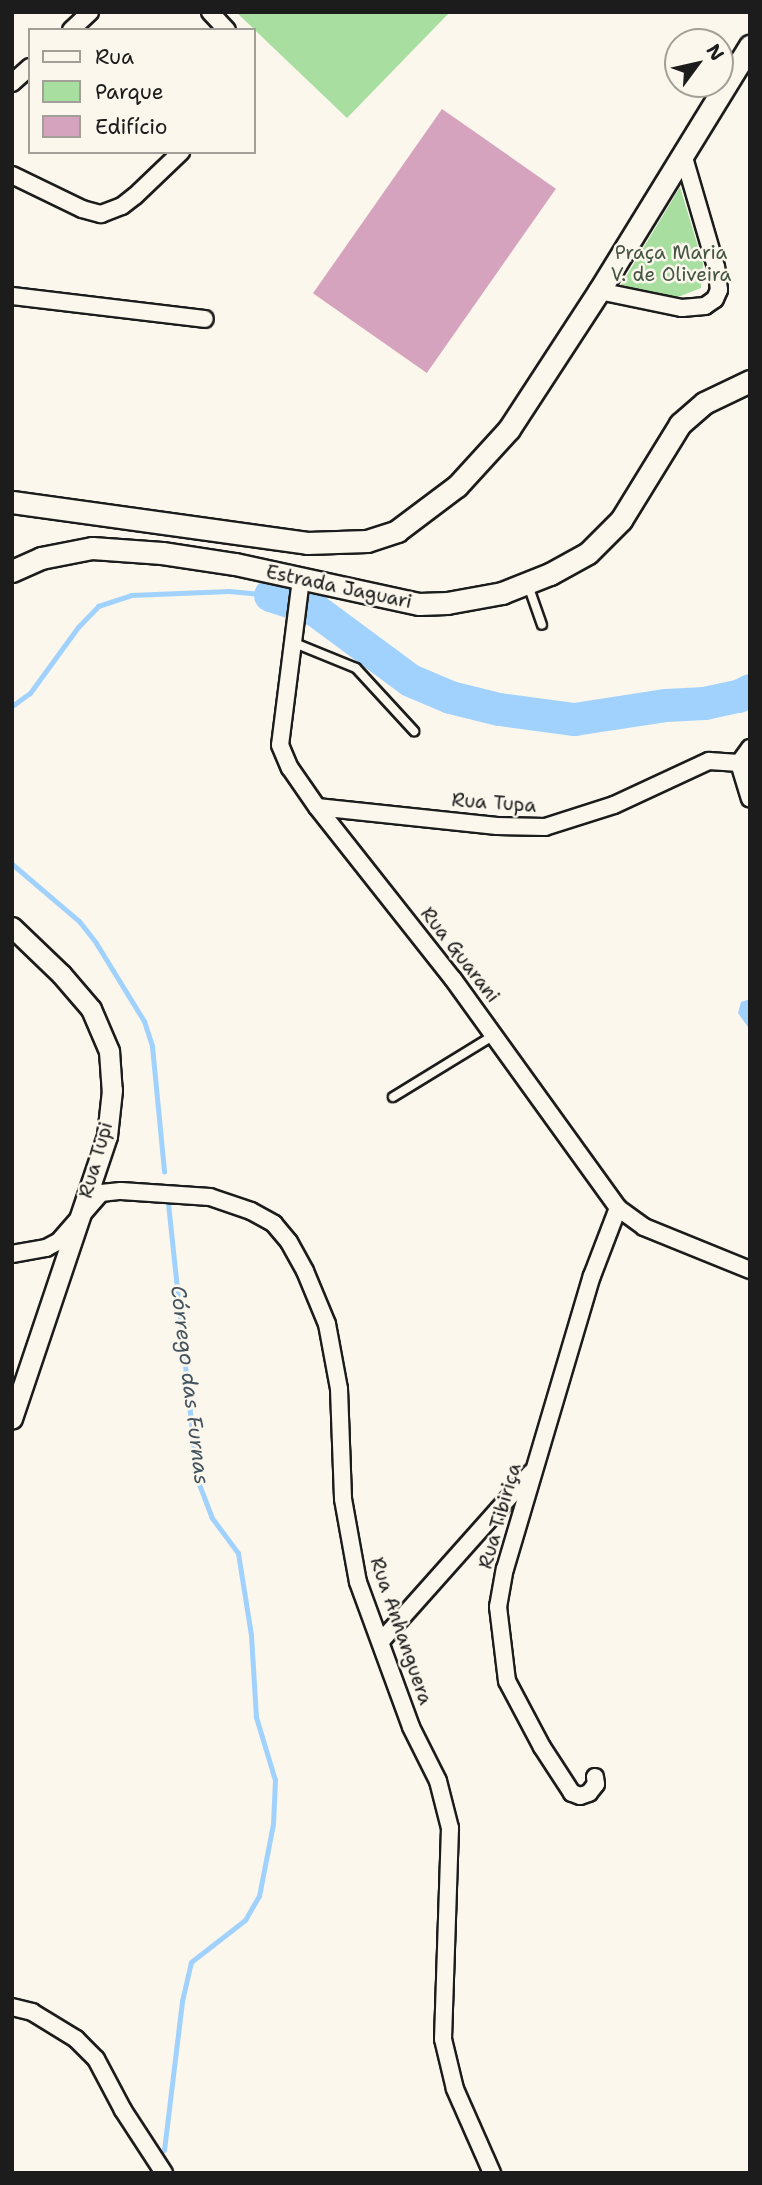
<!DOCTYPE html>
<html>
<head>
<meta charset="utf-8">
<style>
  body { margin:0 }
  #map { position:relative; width:762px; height:2185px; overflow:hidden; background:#fbf7ec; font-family:"Shantell Sans",sans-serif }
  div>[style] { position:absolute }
  .green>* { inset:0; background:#a9dea1 }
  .water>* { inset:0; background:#a1d2fe }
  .stream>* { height:5px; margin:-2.5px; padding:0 2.5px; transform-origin:2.5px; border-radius:2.5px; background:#a1d2fe }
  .river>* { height:33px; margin:-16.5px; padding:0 16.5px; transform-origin:16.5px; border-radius:16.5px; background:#a1d2fe }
  .building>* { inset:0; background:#d5a3be; transform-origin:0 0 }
  .roads { filter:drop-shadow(2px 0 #1c1c1c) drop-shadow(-2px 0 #1c1c1c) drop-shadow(0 2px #1c1c1c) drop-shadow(0 -2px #1c1c1c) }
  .service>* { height:8px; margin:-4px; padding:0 4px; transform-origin:4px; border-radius:4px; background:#fbf7ec }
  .minor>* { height:16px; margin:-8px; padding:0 8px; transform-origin:8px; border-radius:8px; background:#fbf7ec }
  .tertiary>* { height:19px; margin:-9.5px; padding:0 9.5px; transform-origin:9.5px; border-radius:9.5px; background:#fbf7ec }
  .secondary>* { height:21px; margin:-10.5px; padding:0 10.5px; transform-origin:10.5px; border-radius:10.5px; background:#fbf7ec }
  span { translate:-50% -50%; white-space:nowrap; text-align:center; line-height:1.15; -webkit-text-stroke:5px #fbf7ec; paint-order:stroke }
  .park-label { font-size:19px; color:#465644 }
  .street-label { font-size:19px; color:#1c1c1c }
  .water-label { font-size:21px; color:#445360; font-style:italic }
  .frame { position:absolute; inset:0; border:14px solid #1c1c1c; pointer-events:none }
  .legend { position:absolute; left:28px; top:28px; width:228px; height:126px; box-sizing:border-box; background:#fbf7ec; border:2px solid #a29f99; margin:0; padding:9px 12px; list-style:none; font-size:21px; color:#1c1c1c }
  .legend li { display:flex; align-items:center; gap:14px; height:35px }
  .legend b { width:35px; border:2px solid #a29f99 }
  .north { position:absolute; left:664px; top:28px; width:70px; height:70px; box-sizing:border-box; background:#fbf7ec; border:2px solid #a29f99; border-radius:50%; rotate:57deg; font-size:19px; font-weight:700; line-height:28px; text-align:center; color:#1c1c1c }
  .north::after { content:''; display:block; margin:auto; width:24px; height:32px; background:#1c1c1c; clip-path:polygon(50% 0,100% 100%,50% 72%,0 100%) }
</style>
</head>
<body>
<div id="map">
  <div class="green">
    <div style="clip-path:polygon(236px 12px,450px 12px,347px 118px)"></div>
    <div style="clip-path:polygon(680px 187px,703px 263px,701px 288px,678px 297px,651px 296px,621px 285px)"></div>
  </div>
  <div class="water">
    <div style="clip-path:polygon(750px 999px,750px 1030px,738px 1013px,741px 1002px)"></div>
  </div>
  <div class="stream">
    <div style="left:12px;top:706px;width:22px;rotate:-36deg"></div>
    <div style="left:30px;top:693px;width:82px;rotate:-54deg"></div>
    <div style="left:78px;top:627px;width:29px;rotate:-46deg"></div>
    <div style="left:98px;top:606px;width:35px;rotate:-18deg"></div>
    <div style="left:131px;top:595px;width:98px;rotate:-2.3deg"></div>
    <div style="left:229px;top:591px;width:41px;rotate:5.6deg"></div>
    <div style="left:12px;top:864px;width:88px;rotate:40.4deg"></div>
    <div style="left:79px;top:921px;width:28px;rotate:52deg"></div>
    <div style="left:96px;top:943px;width:92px;rotate:58.4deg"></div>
    <div style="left:144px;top:1021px;width:26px;rotate:72deg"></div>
    <div style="left:152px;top:1046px;width:126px;rotate:84.5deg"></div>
    <div style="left:164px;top:2150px;width:150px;rotate:-83.1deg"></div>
    <div style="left:182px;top:2001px;width:40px;rotate:-77deg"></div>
    <div style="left:191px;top:1962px;width:68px;rotate:-37.9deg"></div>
    <div style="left:245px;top:1920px;width:28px;rotate:-60deg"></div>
    <div style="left:259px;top:1896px;width:73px;rotate:-79deg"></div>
    <div style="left:273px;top:1824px;width:44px;rotate:-87.4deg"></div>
    <div style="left:275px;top:1780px;width:66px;rotate:-106.8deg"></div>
    <div style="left:256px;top:1717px;width:82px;rotate:-93.5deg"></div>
    <div style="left:251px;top:1635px;width:83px;rotate:-99deg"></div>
    <div style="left:238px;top:1553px;width:44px;rotate:-126.6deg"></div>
    <div style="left:212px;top:1518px;width:42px;rotate:-111deg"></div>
    <div style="left:197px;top:1479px;width:278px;rotate:-96deg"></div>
  </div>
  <div class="river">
    <div style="left:270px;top:595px;width:46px;rotate:17.7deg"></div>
    <div style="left:314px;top:609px;width:119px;rotate:36.5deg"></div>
    <div style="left:410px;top:680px;width:43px;rotate:23deg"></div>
    <div style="left:450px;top:697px;width:50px;rotate:13.8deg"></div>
    <div style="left:499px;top:709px;width:76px;rotate:7.6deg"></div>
    <div style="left:574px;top:719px;width:93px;rotate:-8.7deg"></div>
    <div style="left:666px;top:705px;width:38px;rotate:-3deg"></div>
    <div style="left:704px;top:703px;width:35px;rotate:-12deg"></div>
    <div style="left:738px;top:696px;width:13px;rotate:-27deg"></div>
  </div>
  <div class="building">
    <div style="left:442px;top:109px;width:139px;height:225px;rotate:35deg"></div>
  </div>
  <div class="roads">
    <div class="service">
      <div style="left:528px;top:585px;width:42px;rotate:70.7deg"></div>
      <div style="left:292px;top:642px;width:69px;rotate:22.1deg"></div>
      <div style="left:356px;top:668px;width:86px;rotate:47.4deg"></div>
      <div style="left:393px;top:1097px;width:119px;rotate:-31.5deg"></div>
    </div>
    <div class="minor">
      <div style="left:210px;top:12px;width:25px;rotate:47deg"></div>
      <div style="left:71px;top:30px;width:26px;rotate:-43deg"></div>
      <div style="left:12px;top:83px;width:24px;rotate:-42deg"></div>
      <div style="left:12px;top:175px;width:78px;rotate:25.9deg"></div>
      <div style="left:82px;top:209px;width:20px;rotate:15deg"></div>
      <div style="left:101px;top:214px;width:22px;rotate:-21deg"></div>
      <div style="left:122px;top:206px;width:16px;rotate:-38deg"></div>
      <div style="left:135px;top:196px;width:64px;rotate:-43.7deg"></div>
      <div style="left:599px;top:291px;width:85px;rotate:11.6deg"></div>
      <div style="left:682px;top:308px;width:23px;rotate:-5deg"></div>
      <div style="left:705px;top:306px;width:12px;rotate:-35deg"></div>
      <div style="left:715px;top:299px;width:10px;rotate:-66deg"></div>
      <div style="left:719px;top:290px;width:23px;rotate:-97deg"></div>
      <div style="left:716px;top:267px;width:118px;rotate:-106.3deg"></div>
      <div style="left:12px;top:296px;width:194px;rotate:6.8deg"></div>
      <div style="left:301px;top:579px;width:167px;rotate:97.2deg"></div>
      <div style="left:280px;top:745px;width:25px;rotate:67deg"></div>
      <div style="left:290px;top:768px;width:47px;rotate:55.3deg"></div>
      <div style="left:317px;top:807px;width:219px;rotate:51.7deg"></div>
      <div style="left:453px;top:979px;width:282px;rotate:54.2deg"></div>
      <div style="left:618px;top:1208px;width:32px;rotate:36deg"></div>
      <div style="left:644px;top:1227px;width:114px;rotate:22.1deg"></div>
      <div style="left:750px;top:748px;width:19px;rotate:126deg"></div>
      <div style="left:739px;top:763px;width:37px;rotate:73deg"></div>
      <div style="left:317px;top:807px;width:181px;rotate:6deg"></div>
      <div style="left:497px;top:826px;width:48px;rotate:1.2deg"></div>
      <div style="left:545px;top:827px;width:72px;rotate:-17.7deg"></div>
      <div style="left:614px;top:805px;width:105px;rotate:-24.9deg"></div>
      <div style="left:709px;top:761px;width:30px;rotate:4deg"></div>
      <div style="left:12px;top:1254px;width:35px;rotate:-10deg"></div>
      <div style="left:46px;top:1248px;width:15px;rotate:-28deg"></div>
      <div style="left:59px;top:1241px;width:64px;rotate:-48.8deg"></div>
      <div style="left:101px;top:1193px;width:20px;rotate:-6deg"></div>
      <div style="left:121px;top:1191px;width:89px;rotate:3.9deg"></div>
      <div style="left:210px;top:1197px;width:43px;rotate:18.9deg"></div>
      <div style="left:251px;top:1211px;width:26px;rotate:29deg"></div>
      <div style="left:274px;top:1224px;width:23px;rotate:50deg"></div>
      <div style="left:289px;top:1242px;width:33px;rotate:61deg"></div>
      <div style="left:305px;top:1271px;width:57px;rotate:67.5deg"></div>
      <div style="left:327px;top:1324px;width:66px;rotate:79.5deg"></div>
      <div style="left:339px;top:1389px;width:110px;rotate:87.9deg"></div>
      <div style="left:343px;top:1499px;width:84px;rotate:79.8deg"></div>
      <div style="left:358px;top:1582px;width:154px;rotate:69.9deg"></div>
      <div style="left:411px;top:1727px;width:60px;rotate:63.4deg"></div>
      <div style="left:438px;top:1781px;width:49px;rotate:75.7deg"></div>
      <div style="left:450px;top:1828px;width:211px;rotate:91.9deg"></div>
      <div style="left:443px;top:2039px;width:51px;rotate:76.5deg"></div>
      <div style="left:455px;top:2089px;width:92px;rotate:66.2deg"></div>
      <div style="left:382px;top:1640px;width:224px;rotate:-48.3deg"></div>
      <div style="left:595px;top:1777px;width:7px;rotate:82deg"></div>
      <div style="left:596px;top:1784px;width:11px;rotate:128deg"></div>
      <div style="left:589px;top:1793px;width:9px;rotate:162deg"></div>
      <div style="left:580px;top:1796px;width:9px;rotate:-159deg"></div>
      <div style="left:572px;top:1793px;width:55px;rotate:-123.1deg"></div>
      <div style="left:542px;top:1747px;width:75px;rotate:-117.9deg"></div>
      <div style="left:507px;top:1681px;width:75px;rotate:-96.9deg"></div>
      <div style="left:498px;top:1607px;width:39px;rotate:-80deg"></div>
      <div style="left:505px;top:1569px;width:306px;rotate:-73.5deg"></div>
      <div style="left:592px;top:1276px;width:73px;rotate:-69.1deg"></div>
      <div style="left:12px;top:2007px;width:21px;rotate:14deg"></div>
      <div style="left:32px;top:2012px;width:52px;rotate:31.5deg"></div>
      <div style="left:76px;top:2039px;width:28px;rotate:45deg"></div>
      <div style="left:96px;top:2059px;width:58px;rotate:62.1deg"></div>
      <div style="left:123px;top:2110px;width:75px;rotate:56.9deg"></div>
    </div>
    <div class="tertiary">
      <div style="left:12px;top:927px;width:68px;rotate:43.8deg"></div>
      <div style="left:61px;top:974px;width:46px;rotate:49.4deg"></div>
      <div style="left:91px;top:1009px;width:46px;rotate:66.8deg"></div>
      <div style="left:109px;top:1051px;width:39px;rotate:86deg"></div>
      <div style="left:112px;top:1090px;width:46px;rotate:96.2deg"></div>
      <div style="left:107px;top:1136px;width:298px;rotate:108.6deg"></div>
    </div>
    <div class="secondary">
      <div style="left:12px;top:502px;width:298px;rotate:7.9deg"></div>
      <div style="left:307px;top:543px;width:60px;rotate:-1.9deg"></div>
      <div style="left:367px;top:541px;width:32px;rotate:-18deg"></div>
      <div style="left:397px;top:531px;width:75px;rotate:-36.9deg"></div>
      <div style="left:457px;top:486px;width:77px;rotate:-47.6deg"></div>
      <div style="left:509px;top:429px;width:165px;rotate:-56.9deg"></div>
      <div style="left:599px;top:291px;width:288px;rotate:-58.4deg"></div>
      <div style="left:12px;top:571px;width:32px;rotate:-24deg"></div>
      <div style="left:41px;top:558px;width:52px;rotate:-11.1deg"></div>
      <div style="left:92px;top:548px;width:70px;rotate:4.1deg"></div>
      <div style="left:162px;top:553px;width:74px;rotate:8.6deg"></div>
      <div style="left:235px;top:564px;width:188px;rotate:12.3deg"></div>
      <div style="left:419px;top:604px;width:28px;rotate:-2deg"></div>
      <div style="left:447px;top:603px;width:56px;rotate:-10.3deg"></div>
      <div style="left:502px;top:593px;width:52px;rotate:-21.6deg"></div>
      <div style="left:550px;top:574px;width:43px;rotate:-28.9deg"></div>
      <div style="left:588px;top:553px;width:47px;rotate:-45deg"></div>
      <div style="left:621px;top:520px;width:113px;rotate:-58.4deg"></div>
      <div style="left:680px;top:424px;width:32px;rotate:-41deg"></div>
      <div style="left:704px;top:403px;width:51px;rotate:-25.6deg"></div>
    </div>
  </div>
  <div class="park-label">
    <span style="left:671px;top:264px">Praça Maria<br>V. de Oliveira</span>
  </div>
  <div class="street-label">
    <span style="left:339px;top:587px;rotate:12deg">Estrada Jaguari</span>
    <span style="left:494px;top:803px;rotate:4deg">Rua Tupa</span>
    <span style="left:460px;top:955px;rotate:52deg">Rua Guarani</span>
    <span style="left:96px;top:1160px;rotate:-74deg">Rua Tupi</span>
    <span style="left:500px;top:1516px;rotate:-74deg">Rua Tibiriça</span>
    <span style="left:401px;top:1631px;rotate:71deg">Rua Anhanguera</span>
  </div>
  <div class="water-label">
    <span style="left:190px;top:1385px;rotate:83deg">Córrego das Furnas</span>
  </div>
  <div class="frame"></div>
  <ul class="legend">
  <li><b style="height:9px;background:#fbf7ec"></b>Rua</li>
  <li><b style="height:19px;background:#a9dea1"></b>Parque</li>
  <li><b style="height:19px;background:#d5a3be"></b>Edifício</li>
  </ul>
  <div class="north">N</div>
</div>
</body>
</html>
